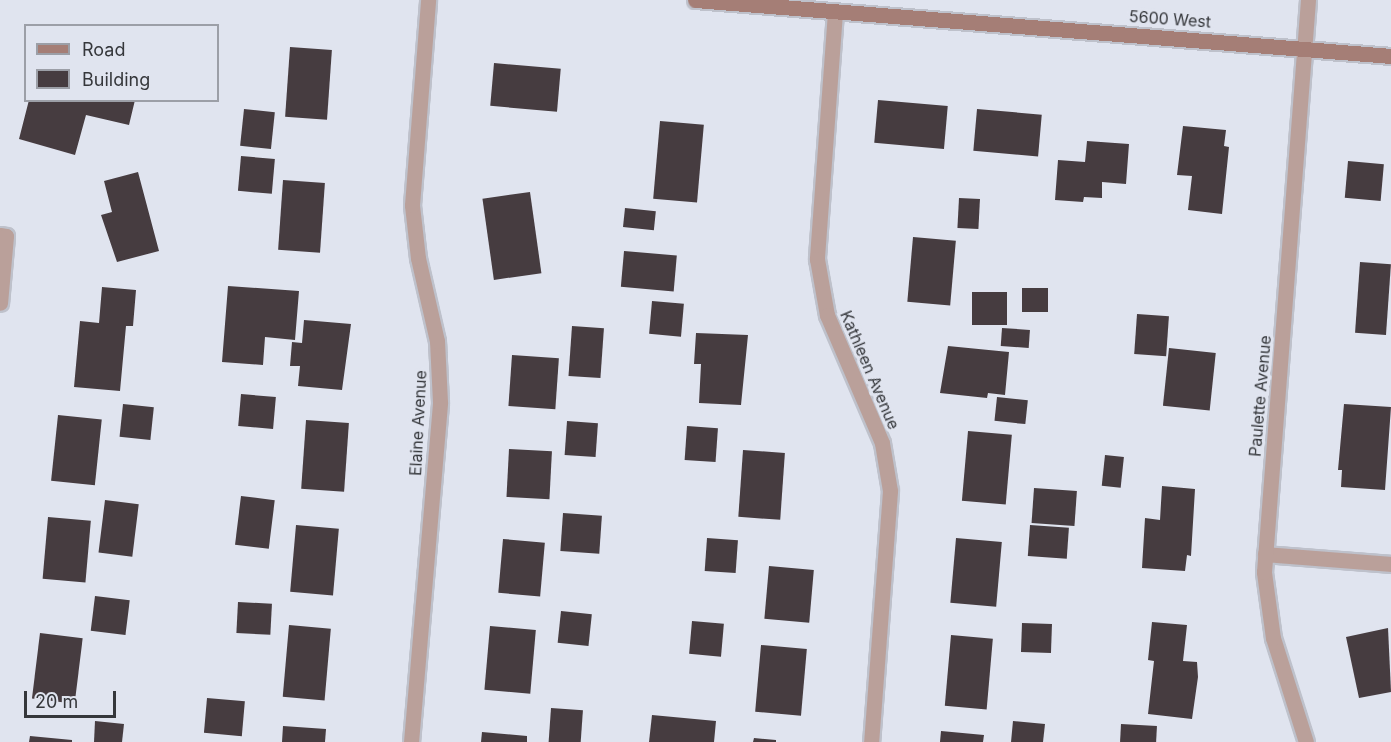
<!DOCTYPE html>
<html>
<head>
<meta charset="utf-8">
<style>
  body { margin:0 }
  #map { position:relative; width:1391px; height:742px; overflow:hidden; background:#e0e4ef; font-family:Inter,sans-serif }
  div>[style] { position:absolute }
  .building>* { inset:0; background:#463c40; transform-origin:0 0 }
  .roads { filter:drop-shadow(2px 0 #bec1cb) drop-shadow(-2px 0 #bec1cb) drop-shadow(0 2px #bec1cb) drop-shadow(0 -2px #bec1cb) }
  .minor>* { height:15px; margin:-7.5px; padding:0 7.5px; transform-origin:7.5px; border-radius:7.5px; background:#baa09a }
  .secondary>* { height:15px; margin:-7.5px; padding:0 7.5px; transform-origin:7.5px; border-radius:7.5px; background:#a57e76 }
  span { translate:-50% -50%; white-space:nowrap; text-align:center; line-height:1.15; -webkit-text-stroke:6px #e0e4ef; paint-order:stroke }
  .street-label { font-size:16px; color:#35373b }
  .legend { position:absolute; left:24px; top:24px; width:195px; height:78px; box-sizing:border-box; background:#e0e4ef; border:2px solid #9c9fa7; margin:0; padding:8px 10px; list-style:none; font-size:18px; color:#35373b }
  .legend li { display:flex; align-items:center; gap:12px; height:30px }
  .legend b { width:30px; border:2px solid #9c9fa7 }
  .scale { position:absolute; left:24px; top:691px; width:92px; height:27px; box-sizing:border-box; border:3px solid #35373b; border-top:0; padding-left:8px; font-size:18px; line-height:21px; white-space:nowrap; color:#35373b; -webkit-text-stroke:4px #e0e4ef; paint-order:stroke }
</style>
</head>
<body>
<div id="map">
  <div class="building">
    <div style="left:290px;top:47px;width:42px;height:70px;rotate:4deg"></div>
    <div style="left:494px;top:63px;width:67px;height:43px;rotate:5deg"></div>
    <div style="clip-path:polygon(29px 100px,89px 102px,135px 100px,129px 125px,86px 115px,75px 155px,19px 139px)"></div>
    <div style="left:878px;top:100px;width:70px;height:43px;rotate:5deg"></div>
    <div style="left:244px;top:109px;width:31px;height:37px;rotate:6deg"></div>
    <div style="left:977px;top:109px;width:65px;height:42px;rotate:5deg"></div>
    <div style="left:660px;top:121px;width:44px;height:78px;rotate:5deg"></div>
    <div style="clip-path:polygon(1183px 126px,1226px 130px,1224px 146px,1229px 147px,1222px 214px,1188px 210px,1192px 176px,1177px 175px)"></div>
    <div style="clip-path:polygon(1087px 141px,1129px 144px,1126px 184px,1102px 182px,1102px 198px,1084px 197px,1083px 202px,1055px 200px,1058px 160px,1085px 162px)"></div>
    <div style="left:241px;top:156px;width:34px;height:35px;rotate:5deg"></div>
    <div style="left:1348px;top:161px;width:36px;height:37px;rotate:5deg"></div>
    <div style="clip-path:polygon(138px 172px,159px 251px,117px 262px,101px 215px,112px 212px,104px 181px)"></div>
    <div style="left:283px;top:180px;width:42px;height:70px;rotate:4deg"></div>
    <div style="left:530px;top:192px;width:82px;height:48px;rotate:82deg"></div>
    <div style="left:959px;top:198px;width:21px;height:30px;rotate:3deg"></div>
    <div style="left:625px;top:208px;width:31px;height:19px;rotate:6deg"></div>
    <div style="left:913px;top:237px;width:43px;height:65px;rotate:5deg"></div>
    <div style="left:624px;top:251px;width:53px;height:36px;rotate:5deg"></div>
    <div style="left:1360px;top:262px;width:31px;height:71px;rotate:4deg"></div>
    <div style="clip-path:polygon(228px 286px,299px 291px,295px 340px,265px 337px,263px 365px,222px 362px)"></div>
    <div style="clip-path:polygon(102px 287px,136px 290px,133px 326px,126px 326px,120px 391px,74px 387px,80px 321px,99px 323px)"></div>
    <div style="left:1022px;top:288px;width:26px;height:24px"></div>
    <div style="left:972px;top:292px;width:35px;height:33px"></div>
    <div style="left:652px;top:301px;width:32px;height:33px;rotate:5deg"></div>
    <div style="left:1137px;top:314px;width:32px;height:40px;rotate:4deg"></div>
    <div style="clip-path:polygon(304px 320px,351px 324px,342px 390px,298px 386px,300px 366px,290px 366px,292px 342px,302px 343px)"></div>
    <div style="left:572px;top:326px;width:32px;height:50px;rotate:4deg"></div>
    <div style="left:1002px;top:328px;width:28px;height:18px;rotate:4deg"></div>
    <div style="clip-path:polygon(696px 333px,748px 335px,741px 405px,699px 403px,701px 364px,694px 364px)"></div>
    <div style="clip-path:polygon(948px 346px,1009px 352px,1005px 395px,988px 393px,987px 398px,940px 393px)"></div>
    <div style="left:1169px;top:348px;width:47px;height:58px;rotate:6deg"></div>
    <div style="left:512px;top:355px;width:47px;height:51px;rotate:4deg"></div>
    <div style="left:241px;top:394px;width:35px;height:32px;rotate:5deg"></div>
    <div style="left:997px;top:397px;width:31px;height:24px;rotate:6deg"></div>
    <div style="left:123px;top:404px;width:31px;height:33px;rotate:6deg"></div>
    <div style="clip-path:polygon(1344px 404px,1391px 407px,1385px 490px,1341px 487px,1342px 470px,1338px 470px)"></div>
    <div style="left:58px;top:415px;width:44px;height:66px;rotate:6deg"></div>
    <div style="left:306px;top:420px;width:43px;height:69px;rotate:4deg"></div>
    <div style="left:567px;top:421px;width:31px;height:34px;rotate:4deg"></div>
    <div style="left:687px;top:426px;width:31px;height:34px;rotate:4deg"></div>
    <div style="left:968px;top:431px;width:44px;height:70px;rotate:5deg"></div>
    <div style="left:509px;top:449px;width:43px;height:48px;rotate:3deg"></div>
    <div style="left:743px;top:450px;width:42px;height:67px;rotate:4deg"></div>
    <div style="left:1105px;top:455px;width:19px;height:31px;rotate:6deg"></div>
    <div style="clip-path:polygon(1162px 486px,1195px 489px,1191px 556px,1187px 555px,1185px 571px,1142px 568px,1145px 518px,1160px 520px)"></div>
    <div style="left:1034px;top:488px;width:43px;height:35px;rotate:4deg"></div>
    <div style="left:241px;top:496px;width:34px;height:49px;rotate:7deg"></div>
    <div style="left:105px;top:500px;width:34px;height:53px;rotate:7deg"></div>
    <div style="left:563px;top:513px;width:39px;height:38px;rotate:4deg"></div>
    <div style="left:48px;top:517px;width:43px;height:62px;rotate:5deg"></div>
    <div style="left:296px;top:525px;width:43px;height:67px;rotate:5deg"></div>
    <div style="left:1030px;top:525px;width:39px;height:31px;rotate:4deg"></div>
    <div style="left:707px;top:538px;width:31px;height:33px;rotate:4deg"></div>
    <div style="left:956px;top:538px;width:46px;height:65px;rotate:5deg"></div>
    <div style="left:503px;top:539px;width:42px;height:54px;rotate:5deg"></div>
    <div style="left:769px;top:566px;width:45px;height:53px;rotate:5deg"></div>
    <div style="left:95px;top:596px;width:35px;height:35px;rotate:7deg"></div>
    <div style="left:238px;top:602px;width:34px;height:31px;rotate:3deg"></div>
    <div style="left:561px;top:611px;width:31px;height:32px;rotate:6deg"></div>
    <div style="left:692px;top:621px;width:32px;height:33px;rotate:5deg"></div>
    <div style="clip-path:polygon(1152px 622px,1187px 625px,1183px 661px,1197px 662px,1198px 677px,1192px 719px,1148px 714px,1154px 661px,1148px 660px)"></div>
    <div style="left:1022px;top:623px;width:30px;height:29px;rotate:2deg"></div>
    <div style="left:289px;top:625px;width:42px;height:72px;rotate:5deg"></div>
    <div style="left:490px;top:626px;width:46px;height:64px;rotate:5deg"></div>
    <div style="clip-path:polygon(1388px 628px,1391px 692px,1359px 698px,1346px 637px)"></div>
    <div style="left:40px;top:633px;width:43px;height:66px;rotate:7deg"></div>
    <div style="left:951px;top:635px;width:42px;height:71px;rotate:5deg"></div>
    <div style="left:761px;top:645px;width:46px;height:67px;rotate:5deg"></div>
    <div style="left:207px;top:698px;width:38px;height:35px;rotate:5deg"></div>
    <div style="left:551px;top:708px;width:32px;height:34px;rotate:4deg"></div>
    <div style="clip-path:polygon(652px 715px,716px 721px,714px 742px,649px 742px)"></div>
    <div style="clip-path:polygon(95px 721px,124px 724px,122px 742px,94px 742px)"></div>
    <div style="clip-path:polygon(1013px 721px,1045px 724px,1043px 742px,1011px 742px)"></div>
    <div style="left:1121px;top:724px;width:36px;height:18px;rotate:3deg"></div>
    <div style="clip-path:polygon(283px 726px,326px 729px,325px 742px,282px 742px)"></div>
    <div style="clip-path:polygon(941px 731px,984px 735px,983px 742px,940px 742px)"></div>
    <div style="clip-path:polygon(482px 732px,527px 736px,527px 742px,481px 742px)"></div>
    <div style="clip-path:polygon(30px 736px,72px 740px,72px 742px,29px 742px)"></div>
    <div style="clip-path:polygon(754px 738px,776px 740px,776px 742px,753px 742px)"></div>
  </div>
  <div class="roads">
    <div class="minor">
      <div style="left:835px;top:12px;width:248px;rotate:94.2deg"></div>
      <div style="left:817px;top:259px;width:57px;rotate:79.9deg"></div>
      <div style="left:827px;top:315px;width:139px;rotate:66.7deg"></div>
      <div style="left:882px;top:443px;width:49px;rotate:80.5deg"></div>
      <div style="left:890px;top:491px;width:252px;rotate:94.3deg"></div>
      <div style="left:0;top:235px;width:6px;rotate:9deg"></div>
      <div style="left:6px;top:236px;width:67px;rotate:95.1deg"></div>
      <div style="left:1265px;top:554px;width:126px;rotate:4.5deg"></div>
      <div style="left:411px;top:742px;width:341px;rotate:-85.1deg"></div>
      <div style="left:440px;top:402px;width:61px;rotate:-92.8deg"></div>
      <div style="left:437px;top:341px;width:85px;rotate:-102.9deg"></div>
      <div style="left:418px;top:258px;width:53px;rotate:-96.5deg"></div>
      <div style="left:412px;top:205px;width:206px;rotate:-85.5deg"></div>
      <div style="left:1306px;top:742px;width:109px;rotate:-107.6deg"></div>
      <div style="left:1273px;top:638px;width:67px;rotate:-97.8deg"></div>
      <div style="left:1264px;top:572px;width:574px;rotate:-85.6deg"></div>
    </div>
    <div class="secondary">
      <div style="left:695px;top:0;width:698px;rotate:4.6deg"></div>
    </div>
  </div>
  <div class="street-label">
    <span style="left:1170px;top:19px;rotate:4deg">5600 West</span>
    <span style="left:870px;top:370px;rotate:67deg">Kathleen Avenue</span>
    <span style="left:1260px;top:396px;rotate:-85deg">Paulette Avenue</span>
    <span style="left:418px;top:423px;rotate:-87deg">Elaine Avenue</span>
  </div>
  <ul class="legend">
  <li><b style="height:8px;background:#a57e76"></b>Road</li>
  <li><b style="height:16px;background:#463c40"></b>Building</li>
  </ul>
  <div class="scale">20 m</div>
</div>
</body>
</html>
